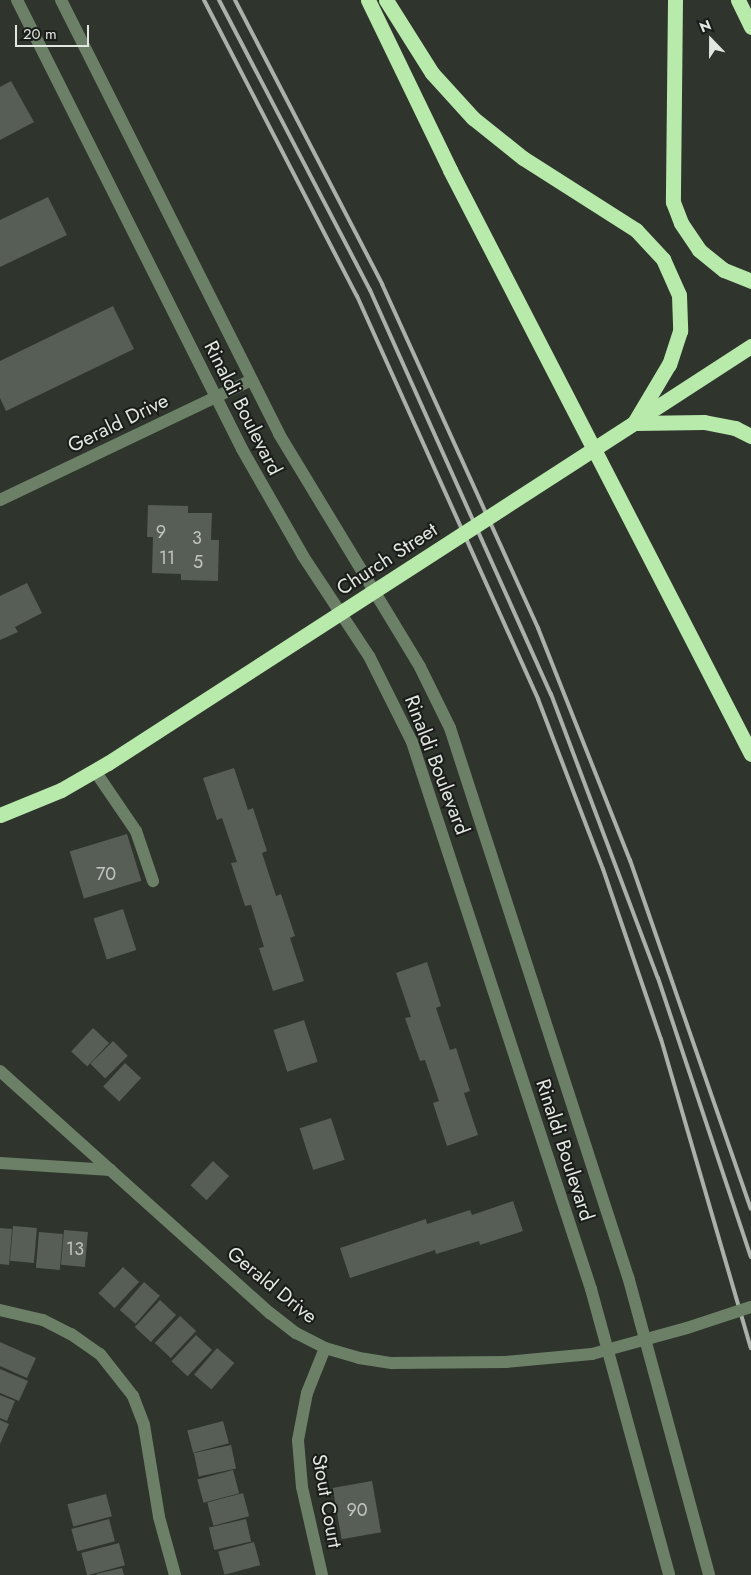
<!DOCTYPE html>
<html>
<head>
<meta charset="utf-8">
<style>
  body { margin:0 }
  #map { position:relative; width:751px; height:1575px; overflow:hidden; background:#2f352d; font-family:Jost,sans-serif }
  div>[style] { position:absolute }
  .building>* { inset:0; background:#575e55; transform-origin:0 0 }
  .minor>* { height:12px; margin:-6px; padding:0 6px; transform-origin:6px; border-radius:6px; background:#6c8067 }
  .highway>* { height:15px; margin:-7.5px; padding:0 7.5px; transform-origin:7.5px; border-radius:7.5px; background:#b8eaab }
  .rail>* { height:4px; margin:-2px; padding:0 2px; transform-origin:2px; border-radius:2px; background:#abb0aa }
  .minor-bridge>* { height:12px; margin:-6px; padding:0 6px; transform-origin:6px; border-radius:6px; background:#6c8067 }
  .highway-bridge>* { height:15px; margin:-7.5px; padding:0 7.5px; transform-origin:7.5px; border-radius:7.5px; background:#b8eaab }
  span { translate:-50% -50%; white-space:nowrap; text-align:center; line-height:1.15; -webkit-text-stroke:4px #191c18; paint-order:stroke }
  .number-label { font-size:18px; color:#c0c5bf }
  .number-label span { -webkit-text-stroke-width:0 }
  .street-label { font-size:20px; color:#e3e7e2 }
  .north { position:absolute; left:686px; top:15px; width:50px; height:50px; -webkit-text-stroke:4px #191c18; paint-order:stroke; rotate:338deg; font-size:14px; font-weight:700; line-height:20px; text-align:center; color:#e3e7e2 }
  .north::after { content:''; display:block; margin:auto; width:18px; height:22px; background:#e3e7e2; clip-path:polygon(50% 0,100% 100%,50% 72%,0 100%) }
  .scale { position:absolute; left:15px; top:25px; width:74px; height:22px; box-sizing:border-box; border:2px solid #e3e7e2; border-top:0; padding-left:6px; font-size:15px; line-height:18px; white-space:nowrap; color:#e3e7e2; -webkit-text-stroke:4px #191c18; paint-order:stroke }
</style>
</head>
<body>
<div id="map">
  <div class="building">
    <div style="clip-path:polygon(11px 81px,34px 122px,0 140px,0 87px)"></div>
    <div style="clip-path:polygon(48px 197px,67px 235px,0 267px,0 220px)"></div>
    <div style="clip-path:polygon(113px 306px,134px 349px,6px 411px,0 398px,0 361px)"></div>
    <div style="clip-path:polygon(148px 505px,188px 506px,188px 513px,212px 513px,211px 540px,219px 540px,218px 581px,181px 580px,181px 574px,152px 573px,153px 537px,147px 537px)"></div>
    <div style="clip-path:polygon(27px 583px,42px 613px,15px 627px,18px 632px,0 640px,0 596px)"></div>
    <div style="clip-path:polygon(234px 768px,248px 810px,253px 808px,267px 851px,262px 853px,276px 896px,281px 894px,295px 936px,290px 938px,304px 981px,273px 991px,259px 948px,264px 947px,251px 905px,245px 906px,231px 863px,237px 862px,222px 818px,217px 820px,203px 778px)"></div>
    <div style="left:127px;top:834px;width:49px;height:60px;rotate:73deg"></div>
    <div style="left:123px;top:909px;width:43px;height:31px;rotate:72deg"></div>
    <div style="clip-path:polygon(427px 962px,441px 1006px,436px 1008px,450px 1050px,456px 1048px,470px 1091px,464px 1093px,478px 1135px,447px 1146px,433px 1103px,439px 1101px,425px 1060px,420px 1061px,405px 1018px,411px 1017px,396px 973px)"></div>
    <div style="left:304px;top:1020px;width:44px;height:32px;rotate:72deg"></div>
    <div style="left:93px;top:1028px;width:22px;height:32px;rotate:43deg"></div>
    <div style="left:113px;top:1041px;width:21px;height:32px;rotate:45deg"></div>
    <div style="left:125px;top:1063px;width:22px;height:32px;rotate:43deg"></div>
    <div style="left:331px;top:1118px;width:44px;height:33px;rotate:72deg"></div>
    <div style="left:213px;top:1161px;width:22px;height:33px;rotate:43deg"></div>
    <div style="clip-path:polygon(513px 1201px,523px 1231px,480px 1245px,479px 1241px,436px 1254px,435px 1250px,350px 1278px,340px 1248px,426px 1219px,427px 1224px,470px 1210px,472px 1215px)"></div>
    <div style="left:13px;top:1226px;width:24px;height:35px;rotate:5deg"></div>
    <div style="clip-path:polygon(0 1228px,12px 1229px,9px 1265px,0 1264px)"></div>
    <div style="left:64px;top:1230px;width:24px;height:35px;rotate:5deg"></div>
    <div style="left:39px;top:1232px;width:24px;height:36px;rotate:5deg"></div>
    <div style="left:123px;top:1267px;width:22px;height:36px;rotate:43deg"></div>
    <div style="left:144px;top:1282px;width:21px;height:37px;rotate:41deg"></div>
    <div style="left:160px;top:1300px;width:22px;height:37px;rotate:43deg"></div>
    <div style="left:180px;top:1316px;width:22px;height:37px;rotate:43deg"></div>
    <div style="left:196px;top:1335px;width:22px;height:36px;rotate:43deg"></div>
    <div style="clip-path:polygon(0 1342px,36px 1358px,27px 1378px,0 1366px)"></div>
    <div style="left:217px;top:1348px;width:23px;height:35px;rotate:41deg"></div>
    <div style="clip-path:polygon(0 1369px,28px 1381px,19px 1401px,0 1393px)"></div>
    <div style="clip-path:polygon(0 1395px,15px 1401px,7px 1421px,0 1418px)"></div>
    <div style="clip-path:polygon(0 1420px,9px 1424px,0 1444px)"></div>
    <div style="left:223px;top:1421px;width:23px;height:37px;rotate:75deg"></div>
    <div style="left:231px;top:1445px;width:24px;height:38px;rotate:78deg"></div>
    <div style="left:233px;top:1470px;width:24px;height:37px;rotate:75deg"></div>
    <div style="left:372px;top:1481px;width:52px;height:40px;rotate:80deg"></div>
    <div style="left:243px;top:1493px;width:24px;height:37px;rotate:75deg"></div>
    <div style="left:106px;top:1494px;width:23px;height:40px;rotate:75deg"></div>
    <div style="left:109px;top:1519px;width:23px;height:39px;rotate:75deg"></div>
    <div style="left:246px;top:1519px;width:23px;height:38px;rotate:77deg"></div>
    <div style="left:254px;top:1542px;width:24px;height:37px;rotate:75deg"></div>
    <div style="left:119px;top:1543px;width:23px;height:39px;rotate:75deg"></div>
    <div style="clip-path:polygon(122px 1568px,124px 1575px,97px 1575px,96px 1574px)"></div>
  </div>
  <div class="minor">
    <div style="left:17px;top:0;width:502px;rotate:63.38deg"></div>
    <div style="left:242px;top:449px;width:123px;rotate:60.3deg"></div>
    <div style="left:303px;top:556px;width:120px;rotate:56.6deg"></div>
    <div style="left:369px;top:656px;width:96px;rotate:63.4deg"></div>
    <div style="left:412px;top:742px;width:576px;rotate:71.88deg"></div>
    <div style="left:591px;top:1289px;width:296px;rotate:74.7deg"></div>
    <div style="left:61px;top:0;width:486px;rotate:63.3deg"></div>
    <div style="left:279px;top:434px;width:272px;rotate:58.8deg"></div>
    <div style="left:420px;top:667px;width:68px;rotate:63.8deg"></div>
    <div style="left:450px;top:728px;width:580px;rotate:72.03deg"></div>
    <div style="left:629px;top:1280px;width:306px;rotate:74.8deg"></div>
    <div style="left:0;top:500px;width:279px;rotate:-25.5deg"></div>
    <div style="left:95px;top:771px;width:73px;rotate:55.7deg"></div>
    <div style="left:136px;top:831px;width:53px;rotate:71.2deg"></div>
    <div style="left:0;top:1071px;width:363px;rotate:41.9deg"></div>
    <div style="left:270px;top:1313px;width:33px;rotate:38deg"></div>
    <div style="left:296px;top:1333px;width:33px;rotate:27deg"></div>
    <div style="left:325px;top:1348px;width:35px;rotate:16deg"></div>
    <div style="left:359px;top:1358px;width:33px;rotate:9deg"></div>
    <div style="left:392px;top:1363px;width:114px;rotate:-0.5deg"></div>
    <div style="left:506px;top:1362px;width:86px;rotate:-5.3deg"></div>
    <div style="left:592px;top:1354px;width:98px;rotate:-15.3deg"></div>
    <div style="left:0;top:1163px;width:111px;rotate:3.6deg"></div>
    <div style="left:0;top:1310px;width:44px;rotate:13.1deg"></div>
    <div style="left:43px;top:1320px;width:31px;rotate:27deg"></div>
    <div style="left:71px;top:1334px;width:35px;rotate:35deg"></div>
    <div style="left:100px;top:1354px;width:53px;rotate:51.8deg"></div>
    <div style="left:133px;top:1396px;width:31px;rotate:69deg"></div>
    <div style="left:144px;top:1425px;width:93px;rotate:80.7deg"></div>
    <div style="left:159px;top:1517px;width:60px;rotate:74.6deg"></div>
    <div style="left:322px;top:1575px;width:90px;rotate:-102.8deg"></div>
    <div style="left:302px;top:1487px;width:47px;rotate:-94.9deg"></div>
    <div style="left:298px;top:1440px;width:48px;rotate:-79.2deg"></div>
    <div style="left:307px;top:1393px;width:48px;rotate:-68.2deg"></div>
  </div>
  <div class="highway">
    <div style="left:368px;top:0;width:189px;rotate:64.2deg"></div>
    <div style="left:450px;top:170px;width:657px;rotate:62.73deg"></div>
    <div style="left:386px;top:0;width:86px;rotate:57.8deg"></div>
    <div style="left:432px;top:73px;width:61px;rotate:47.7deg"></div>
    <div style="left:473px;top:118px;width:64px;rotate:38.7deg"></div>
    <div style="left:523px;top:158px;width:134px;rotate:32.5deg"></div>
    <div style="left:636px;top:230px;width:40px;rotate:47deg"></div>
    <div style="left:663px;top:259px;width:39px;rotate:66deg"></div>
    <div style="left:679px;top:295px;width:36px;rotate:88deg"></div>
    <div style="left:680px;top:331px;width:35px;rotate:108deg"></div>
    <div style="left:669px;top:364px;width:69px;rotate:120.7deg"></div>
    <div style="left:675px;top:0;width:202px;rotate:90.6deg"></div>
    <div style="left:673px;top:202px;width:22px;rotate:69deg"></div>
    <div style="left:681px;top:223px;width:32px;rotate:56deg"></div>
    <div style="left:699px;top:250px;width:32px;rotate:39deg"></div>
    <div style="left:724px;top:270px;width:29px;rotate:22deg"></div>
    <div style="left:738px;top:0;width:30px;rotate:64deg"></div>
    <div style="left:637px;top:420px;width:136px;rotate:-33deg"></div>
    <div style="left:634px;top:423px;width:70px;rotate:-0.8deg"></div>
    <div style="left:704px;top:422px;width:32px;rotate:11deg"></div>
    <div style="left:735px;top:428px;width:18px;rotate:27deg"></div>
    <div style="left:0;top:815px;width:66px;rotate:-22.3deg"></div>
    <div style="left:61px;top:790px;width:54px;rotate:-29.9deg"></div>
  </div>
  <div class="rail">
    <div style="left:204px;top:0;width:333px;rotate:62.7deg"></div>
    <div style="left:357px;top:296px;width:442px;rotate:65.8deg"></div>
    <div style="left:538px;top:699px;width:182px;rotate:69.1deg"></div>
    <div style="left:603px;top:869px;width:180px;rotate:71.2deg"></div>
    <div style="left:661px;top:1039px;width:322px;rotate:73.8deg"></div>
    <div style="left:219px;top:0;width:327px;rotate:62.5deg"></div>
    <div style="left:370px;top:290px;width:443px;rotate:65.9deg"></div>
    <div style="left:551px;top:694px;width:303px;rotate:69.4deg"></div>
    <div style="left:658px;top:978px;width:294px;rotate:71.6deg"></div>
    <div style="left:235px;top:0;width:320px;rotate:62.6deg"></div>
    <div style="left:382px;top:284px;width:378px;rotate:65.6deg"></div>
    <div style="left:538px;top:628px;width:250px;rotate:68.4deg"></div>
    <div style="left:630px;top:860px;width:369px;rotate:70.9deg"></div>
  </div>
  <div class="minor-bridge">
    <div style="left:687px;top:1328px;width:67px;rotate:-18.2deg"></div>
  </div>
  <div class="highway-bridge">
    <div style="left:108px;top:763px;width:626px;rotate:-32.88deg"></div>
  </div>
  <div class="number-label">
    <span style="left:161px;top:532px">9</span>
    <span style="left:197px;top:538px">3</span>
    <span style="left:167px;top:558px">11</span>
    <span style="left:198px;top:562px">5</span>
    <span style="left:106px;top:874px">70</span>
    <span style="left:75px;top:1249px">13</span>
    <span style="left:357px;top:1510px">90</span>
  </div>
  <div class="street-label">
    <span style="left:243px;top:408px;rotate:63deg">Rinaldi Boulevard</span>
    <span style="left:118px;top:423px;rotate:-26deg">Gerald Drive</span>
    <span style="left:387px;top:559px;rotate:-33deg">Church Street</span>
    <span style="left:437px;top:765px;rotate:69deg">Rinaldi Boulevard</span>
    <span style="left:565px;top:1150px;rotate:72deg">Rinaldi Boulevard</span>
    <span style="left:272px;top:1285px;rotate:39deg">Gerald Drive</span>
    <span style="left:327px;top:1501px;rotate:80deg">Stout Court</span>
  </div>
  <div class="north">N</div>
  <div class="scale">20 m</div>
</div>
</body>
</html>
